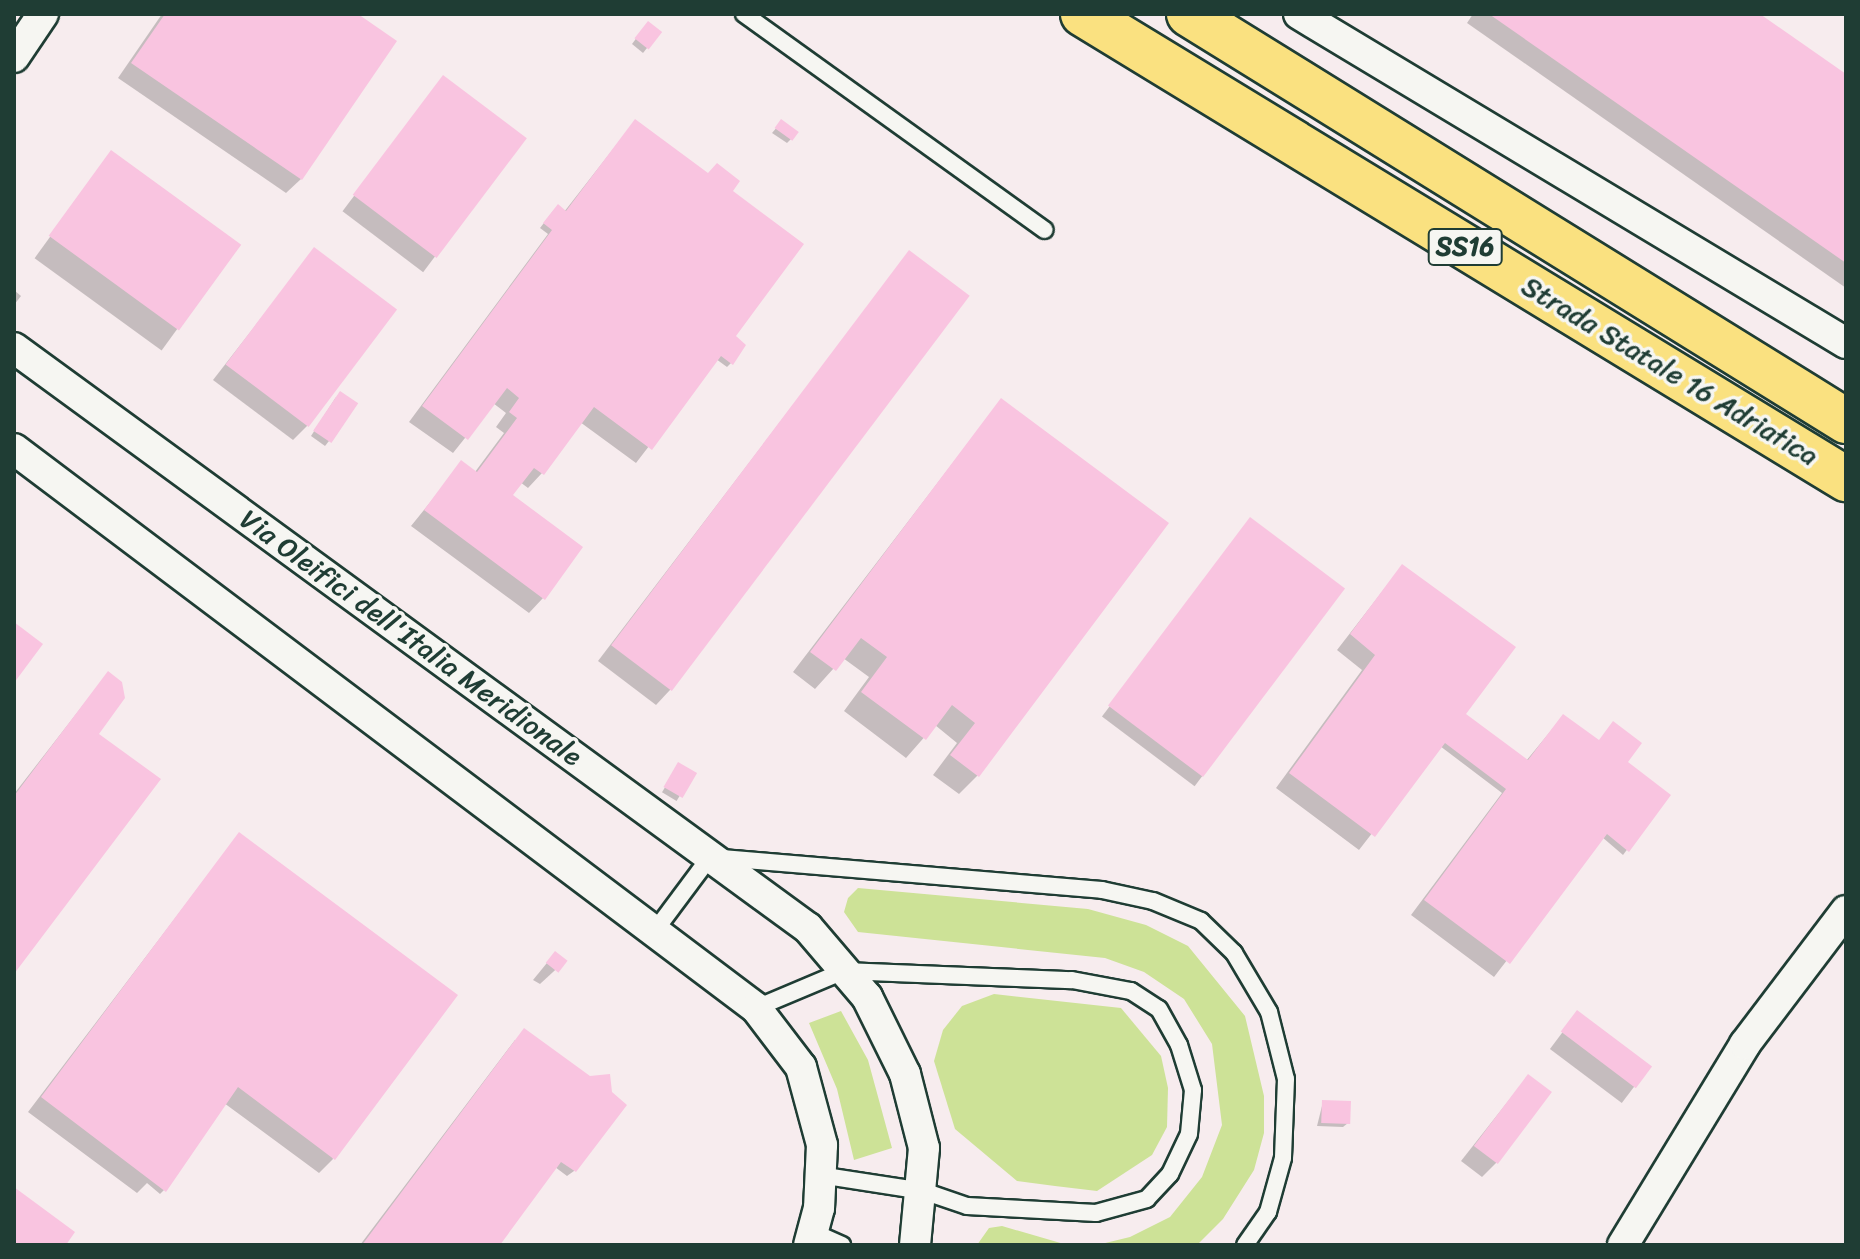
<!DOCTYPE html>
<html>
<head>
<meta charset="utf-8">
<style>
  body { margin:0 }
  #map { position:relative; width:1860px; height:1259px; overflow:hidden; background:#f7ecee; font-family:Sriracha,sans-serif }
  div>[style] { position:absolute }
  .green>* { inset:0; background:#cde297 }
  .shadow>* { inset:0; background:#0003; transform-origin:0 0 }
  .building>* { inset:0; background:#f9c4e0; transform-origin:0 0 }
  .roads { filter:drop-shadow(2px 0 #1f3d34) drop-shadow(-2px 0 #1f3d34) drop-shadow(0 2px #1f3d34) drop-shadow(0 -2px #1f3d34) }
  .service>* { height:16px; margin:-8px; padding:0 8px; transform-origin:8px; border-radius:8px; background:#f6f6f2 }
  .minor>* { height:30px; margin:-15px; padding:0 15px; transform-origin:15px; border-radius:15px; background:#f6f6f2 }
  .trunk>* { height:44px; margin:-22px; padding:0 22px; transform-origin:22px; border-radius:22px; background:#fae180 }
  span { translate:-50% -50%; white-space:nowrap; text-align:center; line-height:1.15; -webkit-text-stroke:7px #f6f6f2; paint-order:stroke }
  .shield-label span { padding:2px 6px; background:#f6f6f2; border:2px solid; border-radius:6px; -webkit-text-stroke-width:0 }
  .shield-label { font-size:26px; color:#1f3d34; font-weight:700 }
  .street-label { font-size:28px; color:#1f3d34 }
  .frame { position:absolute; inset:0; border:16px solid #1f3d34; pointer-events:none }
</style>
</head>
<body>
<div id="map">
  <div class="green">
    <div style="clip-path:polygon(858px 888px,1088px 909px,1146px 925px,1188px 946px,1245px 1016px,1264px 1096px,1264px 1133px,1254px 1170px,1223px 1219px,1197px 1245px,977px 1245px,989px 1228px,1002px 1226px,1064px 1244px,1097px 1245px,1130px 1237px,1170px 1217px,1202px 1177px,1222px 1125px,1212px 1044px,1184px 999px,1144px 972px,1105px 958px,858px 932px,844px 912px,848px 898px)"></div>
    <div style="clip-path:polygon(994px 994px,1121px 1008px,1161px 1056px,1168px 1088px,1167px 1127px,1152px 1155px,1097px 1191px,1055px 1186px,1017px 1181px,955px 1129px,934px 1061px,943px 1030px,962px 1006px)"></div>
    <div style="clip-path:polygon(841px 1011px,868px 1060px,892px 1148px,854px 1160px,837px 1089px,809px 1023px)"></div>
  </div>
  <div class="shadow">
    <div style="clip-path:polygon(162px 14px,354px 14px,301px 179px,286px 193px,118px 78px)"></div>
    <div style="clip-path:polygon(1473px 14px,1757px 14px,1846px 77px,1846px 288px,1467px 23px)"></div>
    <div style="clip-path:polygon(644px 28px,659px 33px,643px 53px,632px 44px)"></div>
    <div style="left:443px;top:78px;width:101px;height:167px;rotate:37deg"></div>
    <div style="clip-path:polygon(635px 121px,730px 191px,731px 363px,727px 367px,716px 359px,636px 463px,580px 422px,542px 473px,528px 488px,520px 482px,511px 495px,543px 598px,529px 613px,411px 526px,462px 463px,475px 472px,504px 433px,496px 427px,506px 413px,493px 403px,453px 453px,409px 422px,548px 234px,540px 228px,554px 210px,564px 212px)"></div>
    <div style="clip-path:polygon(778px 126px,791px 139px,787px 143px,772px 133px)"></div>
    <div style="left:111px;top:153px;width:157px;height:130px;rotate:36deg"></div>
    <div style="clip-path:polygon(314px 250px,307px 426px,293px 440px,213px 380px)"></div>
    <div style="clip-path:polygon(909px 253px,670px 690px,656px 705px,598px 661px)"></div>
    <div style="clip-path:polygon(14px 290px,21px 296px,14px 305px)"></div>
    <div style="clip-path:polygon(336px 397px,329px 441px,325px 446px,311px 436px)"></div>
    <div style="clip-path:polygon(1001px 400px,978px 775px,959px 794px,933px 775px,957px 743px,935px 725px,906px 758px,844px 711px,869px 677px,843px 658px,815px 689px,793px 672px)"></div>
    <div style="left:1250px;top:520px;width:116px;height:246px;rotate:37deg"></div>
    <div style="clip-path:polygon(1402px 566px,1458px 722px,1526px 761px,1563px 716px,1668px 795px,1623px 855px,1602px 837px,1494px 977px,1411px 915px,1502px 793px,1440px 746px,1359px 850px,1276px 788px,1362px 670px,1337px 650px)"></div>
    <div style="clip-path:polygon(108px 673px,96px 734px,14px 970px,14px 794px)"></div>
    <div style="left:679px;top:764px;width:17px;height:33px;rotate:31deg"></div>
    <div style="clip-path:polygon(239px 834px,333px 1159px,319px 1173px,224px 1103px,164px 1190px,160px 1194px,147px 1183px,137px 1193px,28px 1112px)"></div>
    <div style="clip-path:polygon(551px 958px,565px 961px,540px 984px,533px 980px)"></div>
    <div style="left:1577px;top:1013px;width:90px;height:45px;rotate:37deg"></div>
    <div style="clip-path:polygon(515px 1040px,610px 1093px,574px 1171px,567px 1176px,555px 1167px,497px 1245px,360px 1245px)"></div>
    <div style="clip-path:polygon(1528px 1076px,1496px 1163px,1482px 1177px,1461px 1161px)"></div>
    <div style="clip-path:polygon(1323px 1102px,1348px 1123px,1343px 1127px,1317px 1126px)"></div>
  </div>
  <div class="building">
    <div style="clip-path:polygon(165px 14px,358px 14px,397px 41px,302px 180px,131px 63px)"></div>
    <div style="clip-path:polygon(1489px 14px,1760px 14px,1846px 74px,1846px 263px)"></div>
    <div style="left:648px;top:21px;width:18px;height:22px;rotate:38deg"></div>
    <div style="left:443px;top:75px;width:105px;height:150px;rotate:37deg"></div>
    <div style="clip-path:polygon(635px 119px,708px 173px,717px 163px,740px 181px,733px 191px,804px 244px,736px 336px,746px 345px,733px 365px,721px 356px,652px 450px,594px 407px,544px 475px,534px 468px,513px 495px,583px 547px,545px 600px,424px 510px,461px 460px,477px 472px,517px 418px,509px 412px,519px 398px,507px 388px,468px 440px,422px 406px,552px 230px,543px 223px,558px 204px,566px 211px)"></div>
    <div style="left:781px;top:119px;width:22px;height:11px;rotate:36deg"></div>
    <div style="left:111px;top:150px;width:161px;height:106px;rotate:36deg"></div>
    <div style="left:314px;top:247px;width:104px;height:147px;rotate:37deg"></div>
    <div style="left:909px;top:250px;width:76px;height:495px;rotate:37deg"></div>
    <div style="left:340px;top:391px;width:22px;height:48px;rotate:34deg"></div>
    <div style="clip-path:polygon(1001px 398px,1169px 523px,979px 777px,950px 755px,975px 723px,952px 705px,926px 740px,861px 692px,887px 657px,861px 638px,836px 671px,810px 652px)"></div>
    <div style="left:1250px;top:517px;width:119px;height:236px;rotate:37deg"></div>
    <div style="clip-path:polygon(1402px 564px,1516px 647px,1466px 714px,1528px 760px,1563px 714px,1599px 740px,1613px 721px,1642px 743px,1628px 762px,1671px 795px,1629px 852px,1607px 834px,1510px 964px,1424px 900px,1506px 789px,1445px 743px,1375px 837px,1289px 773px,1375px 655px,1350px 634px)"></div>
    <div style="clip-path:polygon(14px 622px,43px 644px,14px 683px)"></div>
    <div style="clip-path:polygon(108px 671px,122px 682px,125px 698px,99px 734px,161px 779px,14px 974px,14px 796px)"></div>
    <div style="left:678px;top:762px;width:22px;height:29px;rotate:30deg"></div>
    <div style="clip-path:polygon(239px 832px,458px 995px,335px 1160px,238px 1087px,166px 1192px,41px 1097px)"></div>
    <div style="left:555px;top:951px;width:16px;height:15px;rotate:38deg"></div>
    <div style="left:1577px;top:1010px;width:94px;height:27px;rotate:37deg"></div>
    <div style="clip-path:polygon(524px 1028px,590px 1076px,610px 1074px,612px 1092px,627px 1105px,576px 1172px,561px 1162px,500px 1245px,362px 1245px)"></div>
    <div style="left:1528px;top:1074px;width:30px;height:90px;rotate:37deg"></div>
    <div style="left:1322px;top:1100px;width:29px;height:23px;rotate:2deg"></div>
    <div style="clip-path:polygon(14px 1187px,75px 1232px,66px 1245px,14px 1245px)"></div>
  </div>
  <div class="roads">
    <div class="service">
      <div style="left:744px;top:14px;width:370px;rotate:35.7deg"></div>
      <div style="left:654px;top:932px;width:94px;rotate:-53.3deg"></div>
      <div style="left:710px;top:857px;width:393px;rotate:4.8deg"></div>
      <div style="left:1102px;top:890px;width:52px;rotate:12.2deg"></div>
      <div style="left:1153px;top:901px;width:52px;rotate:22.6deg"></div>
      <div style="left:1201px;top:921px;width:46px;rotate:44.1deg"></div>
      <div style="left:1234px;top:953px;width:69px;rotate:59.3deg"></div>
      <div style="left:1269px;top:1012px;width:69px;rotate:75.8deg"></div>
      <div style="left:1286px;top:1079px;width:79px;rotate:92.2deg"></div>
      <div style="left:1283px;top:1158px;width:56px;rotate:105.5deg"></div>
      <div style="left:1268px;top:1212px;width:40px;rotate:124.9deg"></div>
      <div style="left:756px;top:1008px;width:95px;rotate:-22.8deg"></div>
      <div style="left:844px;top:971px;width:228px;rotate:2.3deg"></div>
      <div style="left:1072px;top:980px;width:60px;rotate:10.6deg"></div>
      <div style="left:1131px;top:991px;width:33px;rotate:33deg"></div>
      <div style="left:1159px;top:1009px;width:41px;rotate:60.9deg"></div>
      <div style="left:1179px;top:1045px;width:47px;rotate:72.7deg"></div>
      <div style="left:1193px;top:1090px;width:44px;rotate:95.2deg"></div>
      <div style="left:1189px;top:1134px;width:44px;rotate:115.4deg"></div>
      <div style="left:1170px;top:1174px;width:34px;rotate:133deg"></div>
      <div style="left:1147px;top:1199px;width:53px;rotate:164.6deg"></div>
      <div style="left:1096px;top:1213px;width:129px;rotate:-176.9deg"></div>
      <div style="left:967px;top:1206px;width:46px;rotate:-161.2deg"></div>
      <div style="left:923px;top:1191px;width:104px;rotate:-171.2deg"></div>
      <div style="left:813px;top:1232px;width:32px;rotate:24deg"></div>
    </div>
    <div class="minor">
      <div style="left:1299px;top:14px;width:638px;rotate:31.03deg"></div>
      <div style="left:14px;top:57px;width:52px;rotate:-56deg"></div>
      <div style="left:14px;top:348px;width:983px;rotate:36.15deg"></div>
      <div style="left:808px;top:928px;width:91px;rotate:49.5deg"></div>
      <div style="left:867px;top:997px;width:86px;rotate:63.7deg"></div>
      <div style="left:905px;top:1074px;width:76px;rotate:75.6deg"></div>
      <div style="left:924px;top:1148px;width:97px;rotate:95.3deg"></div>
      <div style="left:14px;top:449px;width:929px;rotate:36.99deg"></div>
      <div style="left:756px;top:1008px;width:74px;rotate:52.7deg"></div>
      <div style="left:801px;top:1067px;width:81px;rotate:74.9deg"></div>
      <div style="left:822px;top:1145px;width:63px;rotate:92.7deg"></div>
      <div style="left:819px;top:1208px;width:38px;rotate:105deg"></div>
      <div style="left:1623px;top:1245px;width:235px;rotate:-58.7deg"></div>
      <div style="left:1745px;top:1044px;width:167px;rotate:-52.8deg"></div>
    </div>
    <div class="trunk">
      <div style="left:1083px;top:14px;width:894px;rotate:31.36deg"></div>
      <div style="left:1189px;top:14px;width:773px;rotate:31.78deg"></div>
    </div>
  </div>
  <div class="shield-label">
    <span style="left:1465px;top:247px">SS16</span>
  </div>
  <div class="street-label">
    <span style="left:1670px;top:371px;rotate:31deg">Strada Statale 16 Adriatica</span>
    <span style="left:411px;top:638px;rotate:36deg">Via Oleifici dell'Italia Meridionale</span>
  </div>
  <div class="frame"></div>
</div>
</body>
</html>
